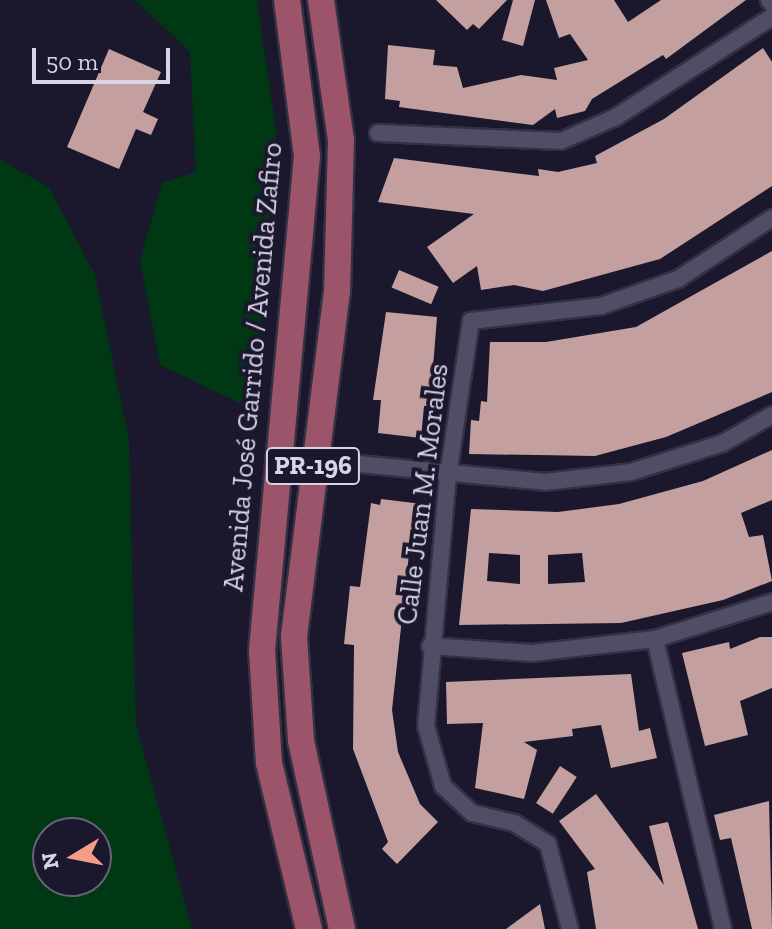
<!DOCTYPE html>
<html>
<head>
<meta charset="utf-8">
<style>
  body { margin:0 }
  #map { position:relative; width:772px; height:929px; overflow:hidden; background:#1b172d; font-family:"Zilla Slab",serif }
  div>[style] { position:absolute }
  .green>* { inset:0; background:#003813 }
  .building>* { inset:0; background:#c3a09f; transform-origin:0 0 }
  .roads { filter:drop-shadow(2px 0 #343142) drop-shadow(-2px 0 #343142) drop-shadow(0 2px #343142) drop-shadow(0 -2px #343142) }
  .street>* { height:16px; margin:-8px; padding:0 8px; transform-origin:8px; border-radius:8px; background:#504d66 }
  .primary>* { height:26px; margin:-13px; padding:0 13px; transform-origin:13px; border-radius:13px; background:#9b546a }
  span { translate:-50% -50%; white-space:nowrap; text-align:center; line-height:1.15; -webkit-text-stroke:8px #1b172d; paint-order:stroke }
  .shield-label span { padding:2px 6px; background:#1b172d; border:2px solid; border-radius:6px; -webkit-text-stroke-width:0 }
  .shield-label { font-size:26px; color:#d7d5e4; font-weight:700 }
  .street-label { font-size:28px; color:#d7d5e4 }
  .north { position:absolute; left:32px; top:817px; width:80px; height:80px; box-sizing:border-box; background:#1b172d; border:2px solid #666376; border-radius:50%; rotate:260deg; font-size:22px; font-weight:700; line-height:32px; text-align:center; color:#d7d5e4 }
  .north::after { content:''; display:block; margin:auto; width:28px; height:36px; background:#f49e88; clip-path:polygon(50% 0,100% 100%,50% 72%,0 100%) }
  .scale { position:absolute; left:32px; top:48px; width:138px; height:36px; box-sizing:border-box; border:4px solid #d7d5e4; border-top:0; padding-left:10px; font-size:24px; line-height:28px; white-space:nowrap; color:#d7d5e4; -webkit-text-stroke:6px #1b172d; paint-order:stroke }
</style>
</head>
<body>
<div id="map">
  <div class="green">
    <div style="clip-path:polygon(135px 0,257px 0,276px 131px,266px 291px,246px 406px,160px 365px,140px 261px,162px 183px,196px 172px,190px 52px)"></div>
    <div style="clip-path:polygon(evenodd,0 160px,49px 187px,95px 275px,129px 440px,136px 725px,192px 929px,0 929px,0 160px,96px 833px,96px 881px,48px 881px,48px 833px,96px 833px)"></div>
  </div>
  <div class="building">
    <div style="clip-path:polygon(436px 0,507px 0,479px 29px,473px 24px,467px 30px)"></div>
    <div style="clip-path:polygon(513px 0,535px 0,523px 46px,502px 40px)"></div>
    <div style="clip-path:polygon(546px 0,614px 0,628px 22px,661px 0,746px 0,666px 59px,663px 55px,592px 99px,585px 111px,557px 118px,555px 109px,533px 125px,399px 107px,400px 101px,385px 99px,388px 45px,435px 50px,433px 65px,457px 67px,463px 88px,521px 75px,557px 80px,554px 68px,588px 60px,570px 34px,559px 38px)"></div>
    <div style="clip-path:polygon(763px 48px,772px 62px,772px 186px,660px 259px,543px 291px,514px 285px,481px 290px,477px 266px,453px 283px,427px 247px,474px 214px,378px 202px,394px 158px,539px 176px,538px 169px,558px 172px,597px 163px,595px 156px,664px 119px)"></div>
    <div style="clip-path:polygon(109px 49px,161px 72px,143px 112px,158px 119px,151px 135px,136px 129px,119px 169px,67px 147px)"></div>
    <div style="clip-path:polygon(772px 251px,772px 392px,666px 437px,595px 456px,469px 454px,471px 420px,479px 421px,481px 401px,487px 402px,490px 342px,546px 342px,636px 327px)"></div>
    <div style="left:399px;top:270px;width:43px;height:19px;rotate:23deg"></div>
    <div style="clip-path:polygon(386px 312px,437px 317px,430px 406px,424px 406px,421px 438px,378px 433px,381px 400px,373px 400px)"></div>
    <div style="clip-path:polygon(evenodd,772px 450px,772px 500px,741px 513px,749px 537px,763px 535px,772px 581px,723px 600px,621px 623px,459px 625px,471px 509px,558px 512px,619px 504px,703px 481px,772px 450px,489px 553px,520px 555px,520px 584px,487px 581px,489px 553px,772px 450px,582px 553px,585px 582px,548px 584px,548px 555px,582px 553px)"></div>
    <div style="clip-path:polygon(381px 499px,422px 504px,409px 554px,392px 710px,398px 752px,420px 804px,438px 822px,397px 864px,382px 849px,388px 842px,353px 749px,354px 645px,344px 644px,350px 586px,360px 587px,371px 503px,380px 505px)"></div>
    <div style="clip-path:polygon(760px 637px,772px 637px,772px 688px,740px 701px,748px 735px,705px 746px,682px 653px,729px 642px,730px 649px)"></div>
    <div style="clip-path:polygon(631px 674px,639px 731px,650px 728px,657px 758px,611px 768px,601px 725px,572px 729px,573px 736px,524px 742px,537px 750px,524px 799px,475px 788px,483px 723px,447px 724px,446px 682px)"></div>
    <div style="left:560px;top:766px;width:20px;height:44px;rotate:33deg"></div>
    <div style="clip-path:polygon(596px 794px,664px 885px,649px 826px,668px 822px,698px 929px,596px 929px,587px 872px,595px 869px,559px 821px)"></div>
    <div style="clip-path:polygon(769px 801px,772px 929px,752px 929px,731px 838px,720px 840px,714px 815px)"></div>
    <div style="clip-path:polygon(540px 904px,545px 929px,506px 929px)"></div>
  </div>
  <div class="roads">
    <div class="street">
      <div style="left:769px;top:0;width:5px;rotate:53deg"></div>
      <div style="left:378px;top:133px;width:183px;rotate:2.5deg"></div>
      <div style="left:561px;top:141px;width:60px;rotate:-23.6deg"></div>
      <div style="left:616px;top:117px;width:185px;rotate:-32.7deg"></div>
      <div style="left:276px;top:456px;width:270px;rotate:5.5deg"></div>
      <div style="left:545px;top:482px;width:87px;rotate:-6.6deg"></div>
      <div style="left:631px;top:472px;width:96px;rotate:-17.5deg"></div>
      <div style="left:723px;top:443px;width:56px;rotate:-29.7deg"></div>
      <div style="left:655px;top:639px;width:298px;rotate:76.8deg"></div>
      <div style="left:430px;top:646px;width:102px;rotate:3.9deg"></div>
      <div style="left:532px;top:653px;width:124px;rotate:-6.5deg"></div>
      <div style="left:655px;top:639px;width:123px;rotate:-17.5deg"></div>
      <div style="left:570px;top:929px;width:88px;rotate:-104.5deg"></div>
      <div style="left:548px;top:844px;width:40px;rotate:-148deg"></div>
      <div style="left:514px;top:823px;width:43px;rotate:-166.6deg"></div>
      <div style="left:472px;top:813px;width:40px;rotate:-137deg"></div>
      <div style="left:443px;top:786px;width:62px;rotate:-105.8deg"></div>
      <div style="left:426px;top:726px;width:251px;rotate:-85deg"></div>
      <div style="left:448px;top:476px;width:157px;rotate:-81.6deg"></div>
      <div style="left:471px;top:321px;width:131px;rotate:-6.6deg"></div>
      <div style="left:601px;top:306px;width:82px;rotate:-19.3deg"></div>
      <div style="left:678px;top:279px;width:112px;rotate:-33deg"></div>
    </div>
    <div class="primary">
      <div style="left:287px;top:0;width:157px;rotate:82.7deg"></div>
      <div style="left:307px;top:156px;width:496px;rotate:95.2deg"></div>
      <div style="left:262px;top:650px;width:113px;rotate:86.5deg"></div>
      <div style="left:269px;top:763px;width:171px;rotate:76.5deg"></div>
      <div style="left:321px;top:0;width:141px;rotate:81.9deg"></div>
      <div style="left:341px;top:140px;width:151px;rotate:91.5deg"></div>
      <div style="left:337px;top:291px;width:349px;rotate:97.1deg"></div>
      <div style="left:294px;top:637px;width:104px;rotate:86.1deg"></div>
      <div style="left:301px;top:741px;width:192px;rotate:77.7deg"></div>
    </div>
  </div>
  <div class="shield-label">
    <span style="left:313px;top:466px">PR-196</span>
  </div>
  <div class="street-label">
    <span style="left:253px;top:367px;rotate:-85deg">Avenida José Garrido / Avenida Zafiro</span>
    <span style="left:423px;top:494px;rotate:-83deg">Calle Juan M. Morales</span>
  </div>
  <div class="north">N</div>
  <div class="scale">50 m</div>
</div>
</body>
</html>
